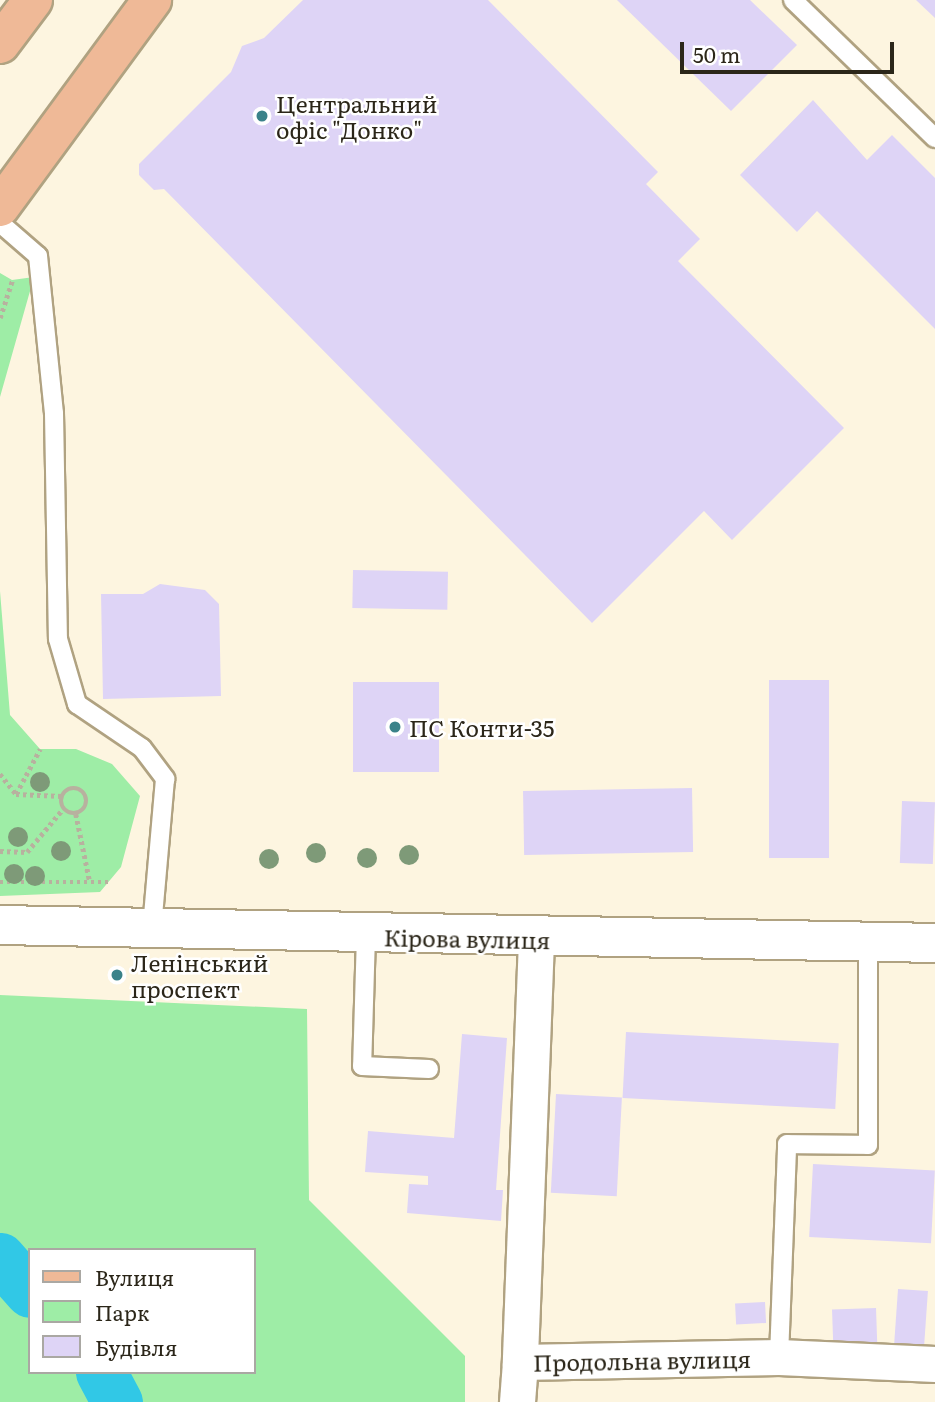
<!DOCTYPE html>
<html>
<head>
<meta charset="utf-8">
<style>
  body { margin:0 }
  #map { position:relative; width:935px; height:1402px; overflow:hidden; background:#fdf5e0; font-family:Literata,serif }
  div>[style] { position:absolute }
  .green>* { inset:0; background:#9eeda6 }
  .river>* { height:51px; margin:-25.5px; padding:0 25.5px; transform-origin:25.5px; border-radius:25.5px; background:#31c8e6 }
  .building>* { inset:0; background:#ded4f6; transform-origin:0 0 }
  .path>* { height:4.5px; margin-top:-2.25px; transform-origin:0; background:repeating-linear-gradient(90deg,#b8b19f 0 3.5px,transparent 0 7px) }
  .path>.ring { margin:-2.25px; padding:0; box-sizing:content-box; background:none; border:4.5px solid #b8b19f; border-radius:50% }
  .roads { filter:drop-shadow(2px 0 #b0a281) drop-shadow(-2px 0 #b0a281) drop-shadow(0 2px #b0a281) drop-shadow(0 -2px #b0a281) }
  .service>* { height:18px; margin:-9px; padding:0 9px; transform-origin:9px; border-radius:9px; background:#fff }
  .minor>* { height:35px; margin:-17.5px; padding:0 17.5px; transform-origin:17.5px; border-radius:17.5px; background:#fff }
  .tertiary>* { height:38px; margin:-19px; padding:0 19px; transform-origin:19px; border-radius:19px; background:#fff }
  .primary>* { height:38px; margin:-19px; padding:0 19px; transform-origin:19px; border-radius:19px; background:#efb997 }
  .trees>* { width:20px; height:20px; margin:-10px; border-radius:50%; background:#7e9a78 }
  .dots>* { width:19px; height:19px; translate:-50% -50%; box-sizing:border-box; border:4px solid #fff; border-radius:50% }
  span { translate:-50% -50%; white-space:nowrap; text-align:center; line-height:1.15; -webkit-text-stroke:5px #fff; paint-order:stroke }
  .poi-label { font-size:23px; color:#2b2619 }
  .left { translate:0 -50%; text-align:left }
  .street-label { font-size:23px; color:#2b2619 }
  .legend { position:absolute; left:28px; top:1248px; width:228px; height:126px; box-sizing:border-box; background:#fff; border:2px solid #aaa8a3; margin:0; padding:9px 12px; list-style:none; font-size:21px; color:#2b2619 }
  .legend li { display:flex; align-items:center; gap:14px; height:35px }
  .legend b { width:35px; border:2px solid #aaa8a3 }
  .scale { position:absolute; left:680px; top:42px; width:214px; height:32px; box-sizing:border-box; border:4px solid #2b2619; border-top:0; padding-left:9px; font-size:21px; line-height:24px; white-space:nowrap; color:#2b2619; -webkit-text-stroke:5px #fff; paint-order:stroke }
</style>
</head>
<body>
<div id="map">
  <div class="green">
    <div style="clip-path:polygon(0 273px,12px 280px,34px 277px,0 397px)"></div>
    <div style="clip-path:polygon(0 591px,10px 715px,40px 749px,76px 749px,112px 764px,140px 796px,121px 867px,100px 892px,0 896px)"></div>
    <div style="clip-path:polygon(evenodd,0 995px,307px 1009px,309px 1200px,465px 1356px,465px 1402px,0 1402px,0 995px,30px 1250px,254px 1250px,254px 1372px,30px 1372px,30px 1250px)"></div>
  </div>
  <div class="river">
    <div style="left:0;top:1258px;width:45px;rotate:48.6deg"></div>
    <div style="left:101px;top:1372px;width:34px;rotate:62deg"></div>
  </div>
  <div class="building">
    <div style="clip-path:polygon(303px 0,488px 0,658px 172px,646px 184px,700px 239px,678px 261px,844px 428px,732px 540px,704px 511px,592px 623px,164px 189px,154px 190px,139px 175px,139px 164px,231px 72px,242px 46px,264px 38px)"></div>
    <div style="clip-path:polygon(617px 0,750px 0,797px 45px,731px 111px)"></div>
    <div style="clip-path:polygon(916px 0,935px 0,935px 18px)"></div>
    <div style="clip-path:polygon(813px 100px,867px 160px,892px 135px,935px 178px,935px 329px,817px 211px,797px 232px,740px 175px)"></div>
    <div style="left:353px;top:570px;width:95px;height:38px;rotate:1deg"></div>
    <div style="clip-path:polygon(160px 584px,205px 590px,219px 604px,221px 696px,103px 699px,101px 594px,143px 594px)"></div>
    <div style="left:769px;top:680px;width:60px;height:178px"></div>
    <div style="left:353px;top:682px;width:86px;height:90px"></div>
    <div style="left:692px;top:788px;width:64px;height:169px;rotate:89deg"></div>
    <div style="left:902px;top:801px;width:33px;height:62px;rotate:2deg"></div>
    <div style="left:626px;top:1032px;width:213px;height:66px;rotate:3deg"></div>
    <div style="clip-path:polygon(462px 1034px,507px 1038px,496px 1190px,503px 1190px,501px 1221px,407px 1213px,409px 1184px,428px 1185px,428px 1176px,365px 1172px,368px 1131px,454px 1138px)"></div>
    <div style="left:556px;top:1094px;width:66px;height:99px;rotate:3deg"></div>
    <div style="left:813px;top:1164px;width:122px;height:73px;rotate:3deg"></div>
    <div style="left:898px;top:1289px;width:30px;height:60px;rotate:4deg"></div>
    <div style="left:765px;top:1302px;width:21px;height:30px;rotate:87deg"></div>
    <div style="left:876px;top:1308px;width:37px;height:44px;rotate:88deg"></div>
  </div>
  <div class="path">
    <div style="left:0;top:318px;width:40px;rotate:-72deg"></div>
    <div style="left:0;top:774px;width:26px;rotate:51deg"></div>
    <div style="left:16px;top:794px;width:46px;rotate:2.5deg"></div>
    <div class="ring" style="left:61px;top:788px;width:21.5px;height:21.5px"></div>
    <div style="left:16px;top:794px;width:51px;rotate:-61.9deg"></div>
    <div style="left:76px;top:814px;width:69px;rotate:78.4deg"></div>
    <div style="left:0;top:851px;width:27px;rotate:2deg"></div>
    <div style="left:27px;top:852px;width:56px;rotate:-50.1deg"></div>
    <div style="left:0;top:882px;width:108px"></div>
  </div>
  <div class="roads">
    <div class="service">
      <div style="left:793px;top:0;width:198px;rotate:44.2deg"></div>
      <div style="left:0;top:223px;width:50px;rotate:41deg"></div>
      <div style="left:38px;top:256px;width:158px;rotate:84.2deg"></div>
      <div style="left:54px;top:413px;width:226px;rotate:89deg"></div>
      <div style="left:58px;top:639px;width:68px;rotate:73.7deg"></div>
      <div style="left:77px;top:704px;width:78px;rotate:34.1deg"></div>
      <div style="left:142px;top:748px;width:39px;rotate:53deg"></div>
      <div style="left:165px;top:779px;width:149px;rotate:95deg"></div>
      <div style="left:366px;top:935px;width:131px;rotate:91.7deg"></div>
      <div style="left:362px;top:1066px;width:67px;rotate:2.6deg"></div>
      <div style="left:779px;top:1357px;width:213px;rotate:-87.8deg"></div>
      <div style="left:787px;top:1144px;width:81px;rotate:0.7deg"></div>
      <div style="left:868px;top:1145px;width:203px;rotate:-90deg"></div>
    </div>
    <div class="minor">
      <div style="left:536px;top:940px;width:422px;rotate:92.2deg"></div>
      <div style="left:520px;top:1362px;width:259px;rotate:-1.1deg"></div>
      <div style="left:779px;top:1357px;width:156px;rotate:2.6deg"></div>
      <div style="left:517px;top:1402px;width:40px;rotate:-85.7deg"></div>
    </div>
    <div class="tertiary">
      <div style="left:0;top:925px;width:935px;rotate:1.1deg"></div>
    </div>
    <div class="primary">
      <div style="left:0;top:44px;width:55px;rotate:-53.1deg"></div>
      <div style="left:0;top:207px;width:257px;rotate:-53.7deg"></div>
    </div>
  </div>
  <div class="trees">
    <div style="left:40px;top:782px"></div>
    <div style="left:18px;top:837px"></div>
    <div style="left:61px;top:851px"></div>
    <div style="left:316px;top:853px"></div>
    <div style="left:409px;top:855px"></div>
    <div style="left:367px;top:858px"></div>
    <div style="left:269px;top:859px"></div>
    <div style="left:14px;top:874px"></div>
    <div style="left:35px;top:876px"></div>
  </div>
  <div class="dots">
    <div style="left:262px;top:116px;background:#3a8289"></div>
    <div style="left:395px;top:727px;background:#3a8289"></div>
    <div style="left:117px;top:975px;background:#3a8289"></div>
  </div>
  <div class="poi-label">
    <span class="left" style="left:276px;top:116px">Центральний<br>офіс "Донко"</span>
    <span class="left" style="left:409px;top:727px">ПС Конти-35</span>
    <span class="left" style="left:131px;top:975px">Ленінський<br>проспект</span>
  </div>
  <div class="street-label">
    <span style="left:467px;top:938px;rotate:1deg">Кірова вулиця</span>
    <span style="left:642px;top:1360px;rotate:-1deg">Продольна вулиця</span>
  </div>
  <ul class="legend">
  <li><b style="height:9px;background:#efb997"></b>Вулиця</li>
  <li><b style="height:19px;background:#9eeda6"></b>Парк</li>
  <li><b style="height:19px;background:#ded4f6"></b>Будівля</li>
  </ul>
  <div class="scale">50 m</div>
</div>
</body>
</html>
